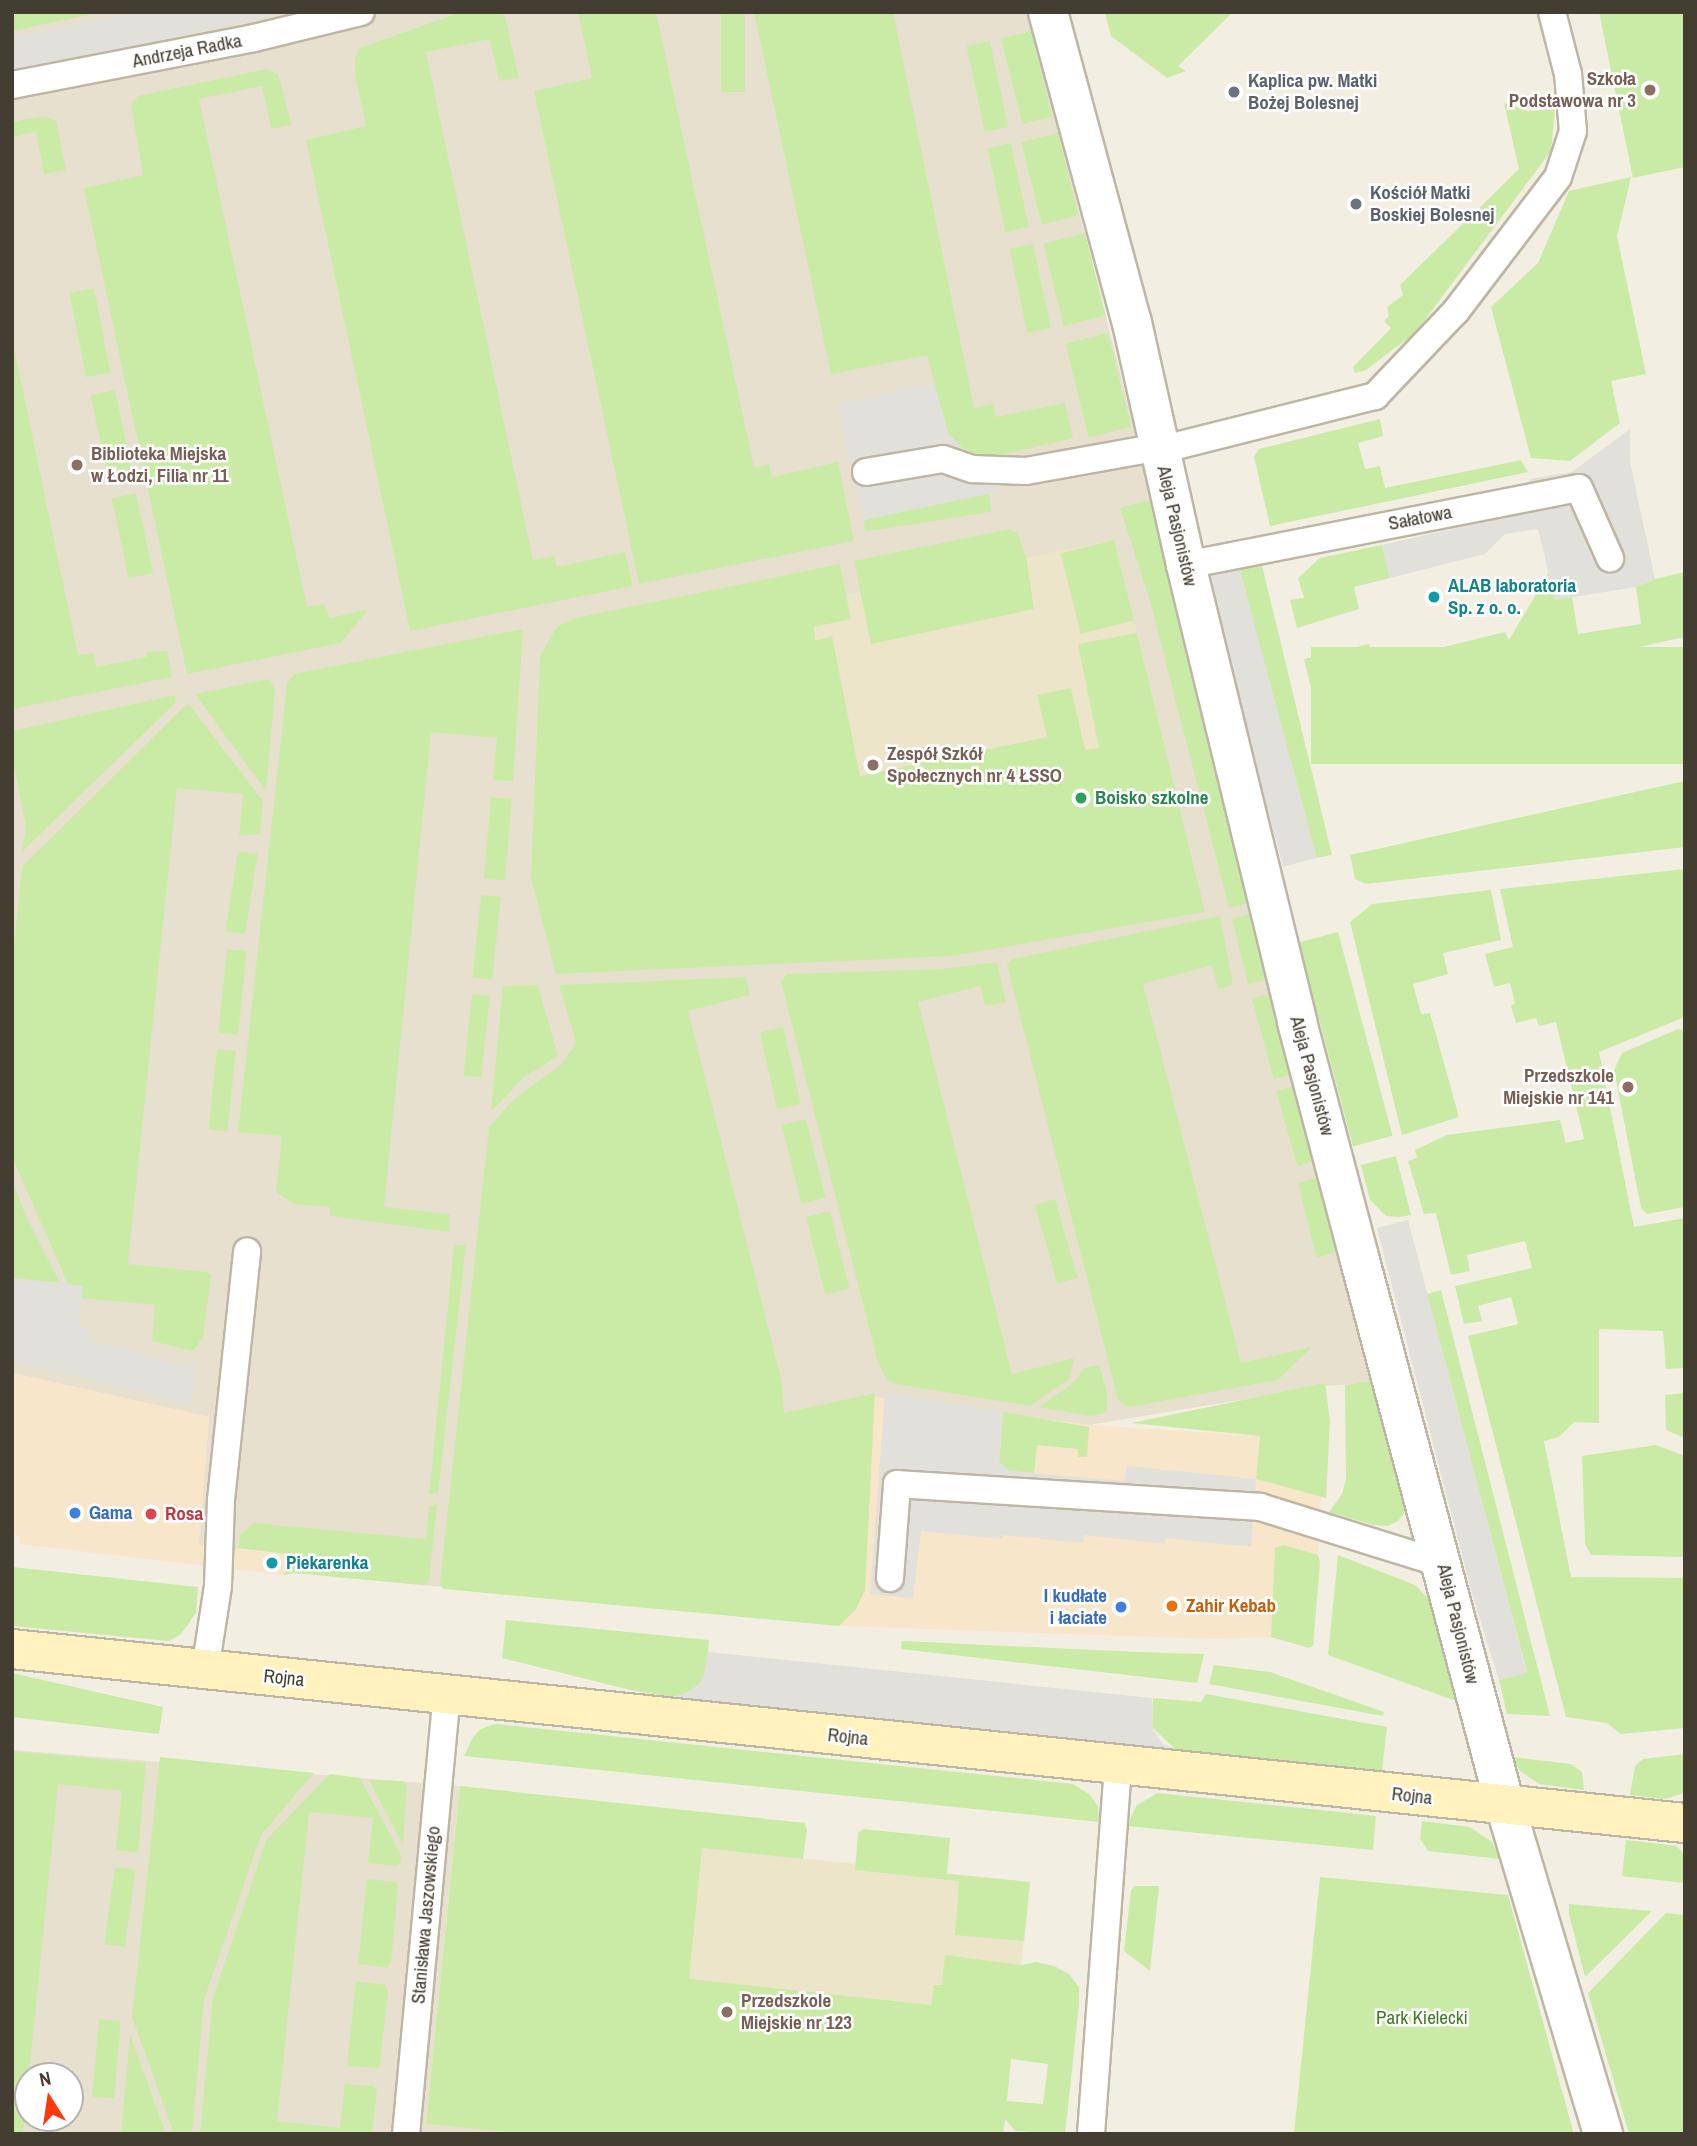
<!DOCTYPE html>
<html>
<head>
<meta charset="utf-8">
<style>
  body { margin:0 }
  #map { position:relative; width:1697px; height:2146px; overflow:hidden; background:#f3eee2; font-family:"Archivo Narrow",sans-serif }
  div>[style] { position:absolute }
  .residential>* { inset:0; background:#e7e0cf }
  .commercial>* { inset:0; background:#f8e6ca }
  .education>* { inset:0; background:#ede5ca }
  .green>* { inset:0; background:#caeba6; transform-origin:0 0 }
  .parking>* { inset:0; background:#e2e0db; transform-origin:0 0 }
  .roads { filter:drop-shadow(2px 0 #beb6a4) drop-shadow(-2px 0 #beb6a4) drop-shadow(0 2px #beb6a4) drop-shadow(0 -2px #beb6a4) }
  .lane>* { height:26px; margin:-13px; padding:0 13px; transform-origin:13px; border-radius:13px; background:#fff }
  .street>* { height:38px; margin:-19px; padding:0 19px; transform-origin:19px; border-radius:19px; background:#fff }
  .secondary>* { height:38px; margin:-19px; padding:0 19px; transform-origin:19px; border-radius:19px; background:#fff2bf }
  .dots>* { width:19px; height:19px; translate:-50% -50%; box-sizing:border-box; border:4px solid #fff; border-radius:50% }
  span { translate:-50% -50%; white-space:nowrap; text-align:center; line-height:1.15; -webkit-text-stroke:5px #fff; paint-order:stroke }
  .street-label { font-size:19px; color:#443e32 }
  .education-label { font-size:19px; color:#785e54; font-weight:700 }
  .right { translate:-100% -50%; text-align:right }
  .left { translate:0 -50%; text-align:left }
  .worship-label { font-size:19px; color:#5b616d; font-weight:700 }
  .culture-label { font-size:19px; color:#0d838f; font-weight:700 }
  .leisure-label { font-size:19px; color:#27864d; font-weight:700 }
  .shop-label { font-size:19px; color:#366cbe; font-weight:700 }
  .health-label { font-size:19px; color:#be3a42; font-weight:700 }
  .food-label { font-size:19px; color:#c56008; font-weight:700 }
  .park-label { font-size:19px; color:#407b21 }
  .frame { position:absolute; inset:0; border:14px solid #443e32; pointer-events:none }
  .north { position:absolute; left:14px; top:2062px; width:70px; height:70px; box-sizing:border-box; background:#fff; border:2px solid #b4b2ad; border-radius:50%; rotate:348deg; font-size:19px; font-weight:700; line-height:28px; text-align:center; color:#443e32 }
  .north::after { content:''; display:block; margin:auto; width:24px; height:32px; background:#ff390c; clip-path:polygon(50% 0,100% 100%,50% 72%,0 100%) }
</style>
</head>
<body>
<div id="map">
  <div class="residential">
    <div style="clip-path:polygon(12px 12px,1028px 12px,1378px 1382px,1325px 1386px,1089px 1425px,874px 1397px,841px 1625px,295px 1573px,286px 1553px,198px 1545px,209px 1417px,12px 1373px)"></div>
    <div style="clip-path:polygon(evenodd,12px 1750px,460px 1786px,426px 2124px,526px 2134px,12px 2134px,12px 1750px,28px 2076px,70px 2076px,70px 2118px,28px 2118px,28px 2076px)"></div>
  </div>
  <div class="commercial">
    <div style="clip-path:polygon(12px 1373px,209px 1417px,199px 1545px,286px 1554px,295px 1573px,284px 1575px,19px 1544px,20px 1536px,12px 1534px)"></div>
    <div style="clip-path:polygon(874px 1397px,1089px 1425px,1260px 1436px,1256px 1479px,1321px 1496px,1318px 1555px,1284px 1545px,1275px 1548px,1271px 1637px,1214px 1639px,839px 1626px)"></div>
  </div>
  <div class="education">
    <div style="clip-path:polygon(1114px 540px,1199px 886px,593px 961px,588px 647px)"></div>
    <div style="clip-path:polygon(702px 1848px,1030px 1882px,1003px 2134px,526px 2134px,426px 2124px)"></div>
  </div>
  <div class="green">
    <div style="clip-path:polygon(12px 12px,102px 12px,12px 31px)"></div>
    <div style="clip-path:polygon(461px 12px,505px 15px,519px 78px,499px 81px,490px 39px,426px 52px,533px 560px,554px 556px,557px 567px,625px 552px,633px 586px,410px 631px,306px 140px,366px 126px,355px 76px,355px 58px,360px 48px)"></div>
    <div style="clip-path:polygon(578px 12px,656px 12px,754px 467px,769px 464px,772px 477px,838px 462px,854px 541px,639px 584px,534px 91px,592px 78px)"></div>
    <div style="left:721px;top:12px;width:24px;height:80px"></div>
    <div style="clip-path:polygon(754px 12px,893px 12px,974px 408px,993px 404px,996px 417px,1065px 403px,1073px 438px,990px 458px,963px 449px,948px 433px,927px 355px,831px 374px)"></div>
    <div style="clip-path:polygon(1233px 12px,1178px 66px,1186px 71px,1167px 78px,1111px 36px,1105px 13px)"></div>
    <div style="clip-path:polygon(1599px 12px,1685px 12px,1685px 167px,1633px 178px)"></div>
    <div style="left:1031px;top:31px;width:88px;height:31px;rotate:76deg"></div>
    <div style="left:990px;top:41px;width:88px;height:24px;rotate:78deg"></div>
    <div style="clip-path:polygon(267px 69px,278px 74px,292px 125px,271px 129px,262px 86px,199px 99px,307px 607px,324px 604px,330px 618px,368px 609px,341px 643px,187px 674px,84px 188px,143px 175px,131px 105px,138px 96px)"></div>
    <div style="clip-path:polygon(1504px 103px,1528px 111px,1555px 109px,1551px 151px,1415px 333px,1366px 370px,1355px 373px,1353px 367px,1391px 328px,1384px 321px,1389px 316px,1387px 307px,1403px 295px,1400px 285px,1519px 169px)"></div>
    <div style="clip-path:polygon(44px 116px,56px 121px,66px 170px,44px 174px,36px 132px,12px 137px,12px 122px)"></div>
    <div style="left:1058px;top:133px;width:85px;height:38px;rotate:76deg"></div>
    <div style="left:1011px;top:143px;width:86px;height:24px;rotate:78deg"></div>
    <div style="clip-path:polygon(1631px 177px,1617px 236px,1646px 374px,1611px 381px,1620px 423px,1570px 461px,1531px 458px,1491px 307px,1538px 263px,1569px 191px)"></div>
    <div style="left:1085px;top:233px;width:85px;height:43px;rotate:76deg"></div>
    <div style="left:1033px;top:244px;width:86px;height:24px;rotate:78deg"></div>
    <div style="left:94px;top:288px;width:86px;height:25px;rotate:79deg"></div>
    <div style="left:1108px;top:333px;width:97px;height:44px;rotate:76deg"></div>
    <div style="clip-path:polygon(12px 338px,78px 655px,94px 653px,96px 667px,147px 657px,147px 652px,167px 651px,172px 677px,12px 709px)"></div>
    <div style="left:115px;top:390px;width:87px;height:25px;rotate:78deg"></div>
    <div style="clip-path:polygon(1380px 419px,1383px 436px,1358px 443px,1365px 469px,1380px 466px,1385px 488px,1521px 460px,1528px 472px,1270px 526px,1254px 457px,1259px 449px)"></div>
    <div style="left:136px;top:493px;width:82px;height:25px;rotate:78deg"></div>
    <div style="left:989px;top:494px;width:18px;height:128px;rotate:81deg"></div>
    <div style="clip-path:polygon(1151px 500px,1254px 902px,1229px 908px,1150px 601px,1120px 508px)"></div>
    <div style="clip-path:polygon(1010px 529px,1018px 533px,1026px 557px,1034px 609px,871px 644px,854px 561px)"></div>
    <div style="left:1114px;top:540px;width:83px;height:55px;rotate:76deg"></div>
    <div style="clip-path:polygon(1382px 545px,1390px 578px,1354px 587px,1359px 609px,1297px 628px,1290px 600px,1304px 598px,1298px 578px,1320px 558px)"></div>
    <div style="clip-path:polygon(1261px 561px,1332px 855px,1315px 858px,1239px 567px)"></div>
    <div style="clip-path:polygon(840px 564px,851px 619px,814px 627px,815px 641px,832px 636px,860px 776px,1047px 737px,1037px 695px,1071px 688px,1085px 750px,1099px 748px,1078px 644px,1137px 633px,1205px 912px,953px 956px,556px 974px,531px 879px,540px 656px,557px 627px,575px 618px)"></div>
    <div style="clip-path:polygon(1549px 572px,1555px 600px,1572px 596px,1578px 634px,1641px 624px,1636px 587px,1655px 579px,1685px 572px,1685px 637px,1318px 716px,1304px 659px,1369px 644px,1374px 664px,1505px 632px,1509px 640px)"></div>
    <div style="clip-path:polygon(523px 629px,513px 781px,493px 780px,497px 738px,431px 732px,384px 1207px,450px 1214px,449px 1232px,330px 1216px,330px 1207px,294px 1204px,276px 1192px,282px 1136px,238px 1132px,287px 684px,294px 674px)"></div>
    <div style="left:1685px;top:647px;width:117px;height:374px;rotate:90deg"></div>
    <div style="clip-path:polygon(269px 679px,275px 690px,266px 791px,195px 694px)"></div>
    <div style="clip-path:polygon(175px 695px,176px 702px,22px 852px,26px 827px,12px 757px,12px 731px)"></div>
    <div style="clip-path:polygon(188px 703px,263px 801px,260px 834px,239px 836px,243px 794px,177px 788px,128px 1264px,208px 1272px,211px 1276px,203px 1337px,193px 1351px,152px 1341px,155px 1305px,81px 1298px,83px 1286px,68px 1284px,12px 1157px,12px 963px,22px 867px)"></div>
    <div style="clip-path:polygon(1685px 781px,1685px 847px,1366px 884px,1355px 879px,1350px 855px)"></div>
    <div style="left:491px;top:797px;width:21px;height:82px;rotate:5deg"></div>
    <div style="left:238px;top:851px;width:20px;height:81px;rotate:9deg"></div>
    <div style="clip-path:polygon(1685px 869px,1685px 1017px,1599px 1052px,1634px 1227px,1685px 1218px,1685px 1368px,1666px 1369px,1663px 1331px,1599px 1329px,1599px 1423px,1574px 1422px,1559px 1437px,1544px 1441px,1571px 1577px,1685px 1578px,1685px 1728px,1621px 1734px,1607px 1723px,1566px 1717px,1468px 1336px,1518px 1324px,1511px 1297px,1478px 1306px,1482px 1321px,1464px 1324px,1455px 1286px,1532px 1268px,1525px 1241px,1467px 1255px,1470px 1271px,1451px 1275px,1436px 1213px,1424px 1214px,1408px 1161px,1417px 1158px,1415px 1150px,1447px 1135px,1560px 1120px,1566px 1143px,1584px 1139px,1556px 1022px,1539px 1026px,1536px 1018px,1516px 1023px,1511px 1006px,1515px 1003px,1510px 983px,1494px 987px,1485px 954px,1513px 947px,1500px 889px)"></div>
    <div style="clip-path:polygon(1491px 890px,1501px 940px,1443px 953px,1448px 974px,1413px 984px,1421px 1014px,1430px 1013px,1459px 1117px,1402px 1135px,1350px 922px,1372px 904px)"></div>
    <div style="left:481px;top:895px;width:20px;height:83px;rotate:6deg"></div>
    <div style="clip-path:polygon(1266px 911px,1268px 980px,1248px 984px,1232px 918px)"></div>
    <div style="clip-path:polygon(1220px 916px,1233px 985px,1218px 989px,1212px 965px,1143px 984px,1241px 1363px,1312px 1347px,1278px 1380px,1129px 1407px,1118px 1400px,1007px 965px,1012px 959px)"></div>
    <div style="left:1338px;top:932px;width:211px;height:41px;rotate:75deg"></div>
    <div style="left:227px;top:949px;width:20px;height:84px;rotate:6deg"></div>
    <div style="clip-path:polygon(997px 962px,1006px 1002px,985px 1006px,980px 986px,918px 1002px,1012px 1374px,1074px 1358px,1069px 1379px,1030px 1406px,895px 1384px,887px 1380px,877px 1359px,781px 982px,787px 974px,942px 969px)"></div>
    <div style="clip-path:polygon(746px 977px,750px 995px,688px 1011px,782px 1382px,784px 1413px,875px 1393px,865px 1590px,856px 1609px,839px 1626px,444px 1589px,440px 1584px,489px 1127px,515px 1098px,562px 1064px,576px 1042px,559px 985px)"></div>
    <div style="clip-path:polygon(538px 985px,558px 1056px,523px 1078px,491px 1112px,503px 986px)"></div>
    <div style="left:1276px;top:992px;width:84px;height:25px;rotate:75deg"></div>
    <div style="left:472px;top:994px;width:18px;height:82px;rotate:6deg"></div>
    <div style="left:783px;top:1027px;width:79px;height:24px;rotate:77deg"></div>
    <div style="clip-path:polygon(1678px 1029px,1685px 1030px,1685px 1207px,1647px 1214px,1641px 1208px,1614px 1070px,1622px 1053px)"></div>
    <div style="left:217px;top:1049px;width:19px;height:81px;rotate:6deg"></div>
    <div style="left:1301px;top:1084px;width:78px;height:26px;rotate:74deg"></div>
    <div style="left:806px;top:1119px;width:81px;height:25px;rotate:76deg"></div>
    <div style="clip-path:polygon(1396px 1156px,1411px 1215px,1399px 1217px,1386px 1216px,1370px 1200px,1361px 1165px)"></div>
    <div style="left:1325px;top:1176px;width:77px;height:28px;rotate:76deg"></div>
    <div style="clip-path:polygon(12px 1179px,25px 1214px,60px 1283px,12px 1278px)"></div>
    <div style="left:1055px;top:1199px;width:82px;height:21px;rotate:74deg"></div>
    <div style="left:830px;top:1211px;width:80px;height:25px;rotate:76deg"></div>
    <div style="clip-path:polygon(454px 1245px,466px 1245px,438px 1493px,429px 1495px)"></div>
    <div style="clip-path:polygon(1441px 1290px,1550px 1716px,1507px 1714px,1499px 1680px,1527px 1672px,1427px 1294px)"></div>
    <div style="clip-path:polygon(1099px 1365px,1107px 1392px,1107px 1410px,1102px 1414px,1089px 1416px,1039px 1407px,1073px 1383px,1084px 1368px)"></div>
    <div style="clip-path:polygon(1376px 1380px,1410px 1506px,1398px 1521px,1388px 1526px,1374px 1525px,1329px 1512px,1342px 1494px,1346px 1479px,1345px 1385px)"></div>
    <div style="clip-path:polygon(1325px 1383px,1330px 1421px,1326px 1498px,1256px 1479px,1260px 1436px,1131px 1423px)"></div>
    <div style="clip-path:polygon(1685px 1393px,1685px 1438px,1666px 1430px,1665px 1395px)"></div>
    <div style="clip-path:polygon(1003px 1412px,1089px 1427px,1087px 1457px,1078px 1457px,1078px 1449px,1037px 1445px,1034px 1473px,1009px 1471px,999px 1462px)"></div>
    <div style="clip-path:polygon(1656px 1445px,1685px 1456px,1685px 1557px,1591px 1555px,1585px 1544px,1582px 1456px)"></div>
    <div style="clip-path:polygon(437px 1504px,429px 1582px,424px 1585px,293px 1573px,284px 1575px,286px 1554px,238px 1548px,241px 1534px,254px 1523px,426px 1539px,429px 1507px)"></div>
    <div style="clip-path:polygon(1284px 1545px,1318px 1555px,1320px 1562px,1313px 1646px,1309px 1648px,1271px 1637px,1275px 1548px)"></div>
    <div style="clip-path:polygon(1338px 1555px,1415px 1585px,1435px 1605px,1456px 1701px,1328px 1655px)"></div>
    <div style="clip-path:polygon(12px 1567px,198px 1587px,196px 1613px,181px 1634px,169px 1641px,12px 1626px)"></div>
    <div style="clip-path:polygon(506px 1620px,709px 1640px,707px 1666px,702px 1684px,686px 1694px,672px 1697px,630px 1690px,502px 1658px)"></div>
    <div style="clip-path:polygon(902px 1641px,1139px 1652px,1204px 1654px,1197px 1683px,901px 1649px)"></div>
    <div style="clip-path:polygon(1214px 1665px,1270px 1672px,1384px 1712px,1383px 1716px,1209px 1684px)"></div>
    <div style="clip-path:polygon(12px 1673px,163px 1707px,159px 1734px,12px 1717px)"></div>
    <div style="clip-path:polygon(1206px 1694px,1387px 1727px,1382px 1771px,1176px 1750px,1152px 1727px,1153px 1698px,1201px 1702px)"></div>
    <div style="clip-path:polygon(495px 1724px,1073px 1784px,1089px 1794px,1098px 1806px,1099px 1822px,464px 1756px,473px 1737px,481px 1729px)"></div>
    <div style="clip-path:polygon(12px 1751px,146px 1763px,138px 1853px,116px 1850px,122px 1791px,58px 1784px,23px 2134px,12px 2134px)"></div>
    <div style="clip-path:polygon(1685px 1754px,1684px 1793px,1665px 1799px,1630px 1795px,1635px 1766px,1643px 1759px)"></div>
    <div style="clip-path:polygon(160px 1757px,314px 1773px,261px 1835px,204px 2000px,192px 2134px,174px 2134px,132px 2017px)"></div>
    <div style="clip-path:polygon(1512px 1757px,1571px 1764px,1582px 1772px,1584px 1790px,1539px 1784px,1521px 1772px)"></div>
    <div style="clip-path:polygon(330px 1774px,360px 1778px,401px 1855px,401px 1861px,397px 1866px,368px 1863px,373px 1818px,309px 1812px,277px 2121px,340px 2128px,345px 2084px,373px 2086px,377px 2090px,372px 2134px,200px 2134px,213px 1998px,266px 1840px)"></div>
    <div style="clip-path:polygon(369px 1780px,402px 1781px,407px 1786px,403px 1845px)"></div>
    <div style="clip-path:polygon(evenodd,460px 1786px,805px 1823px,807px 1830px,803px 1859px,702px 1848px,689px 1979px,931px 2005px,934px 1985px,942px 1985px,945px 1955px,1021px 1965px,1036px 1962px,1054px 1966px,1069px 1974px,1079px 1987px,1079px 2005px,1065px 2134px,1015px 2131px,1005px 2119px,1003px 2134px,526px 2134px,426px 2124px,460px 1786px,1011px 2059px,1048px 2064px,1043px 2104px,1007px 2101px,1011px 2059px)"></div>
    <div style="clip-path:polygon(1157px 1793px,1376px 1816px,1373px 1850px,1127px 1826px,1136px 1806px)"></div>
    <div style="clip-path:polygon(1422px 1821px,1470px 1827px,1492px 1842px,1500px 1859px,1428px 1851px,1420px 1839px)"></div>
    <div style="clip-path:polygon(863px 1829px,950px 1838px,947px 1874px,1030px 1882px,1024px 1941px,955px 1935px,959px 1881px,855px 1870px,858px 1833px)"></div>
    <div style="clip-path:polygon(1626px 1840px,1677px 1846px,1685px 1856px,1685px 1883px,1622px 1876px)"></div>
    <div style="left:115px;top:1867px;width:21px;height:78px;rotate:8deg"></div>
    <div style="clip-path:polygon(1320px 1877px,1508px 1895px,1574px 2134px,1294px 2134px)"></div>
    <div style="clip-path:polygon(367px 1879px,396px 1882px,398px 1886px,391px 1963px,387px 1968px,358px 1964px)"></div>
    <div style="clip-path:polygon(1135px 1886px,1159px 1886px,1150px 1971px,1124px 1951px,1131px 1890px)"></div>
    <div style="clip-path:polygon(1569px 1904px,1652px 1911px,1585px 1977px,1569px 1914px)"></div>
    <div style="clip-path:polygon(1666px 1913px,1685px 1915px,1685px 2134px,1629px 2134px,1588px 1993px)"></div>
    <div style="clip-path:polygon(356px 1981px,385px 1985px,388px 1990px,380px 2065px,377px 2068px,347px 2066px)"></div>
    <div style="left:99px;top:2019px;width:22px;height:78px;rotate:5deg"></div>
    <div style="clip-path:polygon(130px 2034px,166px 2134px,121px 2134px)"></div>
  </div>
  <div class="parking">
    <div style="clip-path:polygon(140px 12px,292px 12px,12px 70px,12px 37px)"></div>
    <div style="clip-path:polygon(934px 384px,948px 433px,963px 449px,990px 458px,998px 492px,864px 520px,837px 404px)"></div>
    <div style="clip-path:polygon(1630px 429px,1630px 462px,1655px 579px,1636px 587px,1555px 600px,1538px 529px,1505px 534px,1485px 554px,1390px 578px,1382px 545px,1535px 510px,1529px 479px,1572px 472px)"></div>
    <div style="left:1239px;top:567px;width:301px;height:35px;rotate:75deg"></div>
    <div style="clip-path:polygon(1408px 1220px,1527px 1673px,1499px 1680px,1472px 1593px,1377px 1228px)"></div>
    <div style="clip-path:polygon(12px 1278px,83px 1286px,78px 1321px,94px 1341px,186px 1367px,197px 1363px,191px 1404px,12px 1360px)"></div>
    <div style="clip-path:polygon(885px 1393px,1003px 1412px,999px 1462px,1009px 1471px,1124px 1481px,1127px 1466px,1256px 1479px,1251px 1547px,1166px 1538px,1165px 1544px,1084px 1535px,1083px 1543px,1003px 1535px,1002px 1539px,921px 1531px,913px 1598px,870px 1594px)"></div>
    <div style="clip-path:polygon(708px 1652px,1152px 1698px,1153px 1730px,1163px 1744px,1176px 1750px,672px 1697px,686px 1693px,699px 1684px,704px 1674px)"></div>
  </div>
  <div class="roads">
    <div class="lane">
      <div style="left:12px;top:85px;width:247px;rotate:-11deg"></div>
      <div style="left:254px;top:38px;width:110px;rotate:-13.7deg"></div>
      <div style="left:1160px;top:450px;width:222px;rotate:-14.1deg"></div>
      <div style="left:1375px;top:396px;width:117px;rotate:-46.4deg"></div>
      <div style="left:1456px;top:311px;width:168px;rotate:-52.7deg"></div>
      <div style="left:1558px;top:177px;width:48px;rotate:-71.9deg"></div>
      <div style="left:1573px;top:131px;width:57px;rotate:-95deg"></div>
      <div style="left:1568px;top:74px;width:64px;rotate:-104.5deg"></div>
      <div style="left:866px;top:472px;width:78px;rotate:-9.6deg"></div>
      <div style="left:943px;top:459px;width:31px;rotate:19deg"></div>
      <div style="left:972px;top:469px;width:54px;rotate:2.1deg"></div>
      <div style="left:1026px;top:471px;width:135px;rotate:-10.2deg"></div>
      <div style="left:1186px;top:565px;width:400px;rotate:-11.1deg"></div>
      <div style="left:1579px;top:488px;width:77px;rotate:66.1deg"></div>
      <div style="left:890px;top:1578px;width:94px;rotate:-85.7deg"></div>
      <div style="left:897px;top:1484px;width:364px;rotate:3.6deg"></div>
      <div style="left:1260px;top:1507px;width:192px;rotate:17.3deg"></div>
      <div style="left:205px;top:1670px;width:85px;rotate:-81.2deg"></div>
      <div style="left:218px;top:1586px;width:86px;rotate:-88deg"></div>
      <div style="left:221px;top:1500px;width:250px;rotate:-84deg"></div>
      <div style="left:406px;top:2134px;width:441px;rotate:-84.7deg"></div>
      <div style="left:1091px;top:2134px;width:369px;rotate:-85.8deg"></div>
    </div>
    <div class="street">
      <div style="left:1048px;top:12px;width:322px;rotate:74.9deg"></div>
      <div style="left:1132px;top:323px;width:248px;rotate:77.4deg"></div>
      <div style="left:1186px;top:565px;width:470px;rotate:76.3deg"></div>
      <div style="left:1297px;top:1022px;width:243px;rotate:75.2deg"></div>
      <div style="left:1359px;top:1257px;width:567px;rotate:75.08deg"></div>
      <div style="left:1505px;top:1805px;width:343px;rotate:73.4deg"></div>
    </div>
    <div class="secondary">
      <div style="left:12px;top:1649px;width:1682px;rotate:5.94deg"></div>
    </div>
  </div>
  <div class="dots">
    <div style="left:1650px;top:90px;background:#8d6e63"></div>
    <div style="left:1234px;top:92px;background:#6b7280"></div>
    <div style="left:1356px;top:204px;background:#6b7280"></div>
    <div style="left:77px;top:465px;background:#8d6e63"></div>
    <div style="left:1434px;top:597px;background:#0f9aa8"></div>
    <div style="left:873px;top:765px;background:#8d6e63"></div>
    <div style="left:1081px;top:798px;background:#2e9e5b"></div>
    <div style="left:1628px;top:1087px;background:#8d6e63"></div>
    <div style="left:75px;top:1513px;background:#3f7fe0"></div>
    <div style="left:151px;top:1514px;background:#e0444e"></div>
    <div style="left:272px;top:1563px;background:#0f9aa8"></div>
    <div style="left:1172px;top:1606px;background:#e8710a"></div>
    <div style="left:1121px;top:1607px;background:#3f7fe0"></div>
    <div style="left:727px;top:2012px;background:#8d6e63"></div>
  </div>
  <div class="street-label">
    <span style="left:187px;top:51px;rotate:-11deg">Andrzeja Radka</span>
    <span style="left:1420px;top:518px;rotate:-11deg">Sałatowa</span>
    <span style="left:1177px;top:526px;rotate:77deg">Aleja Pasjonistów</span>
    <span style="left:1312px;top:1076px;rotate:75deg">Aleja Pasjonistów</span>
    <span style="left:1458px;top:1624px;rotate:76deg">Aleja Pasjonistów</span>
    <span style="left:284px;top:1678px;rotate:6deg">Rojna</span>
    <span style="left:848px;top:1737px;rotate:6deg">Rojna</span>
    <span style="left:1412px;top:1796px;rotate:6deg">Rojna</span>
    <span style="left:426px;top:1915px;rotate:-85deg">Stanisława Jaszowskiego</span>
  </div>
  <div class="education-label">
    <span class="right" style="left:1636px;top:90px">Szkoła<br>Podstawowa nr 3</span>
    <span class="left" style="left:91px;top:465px">Biblioteka Miejska<br>w Łodzi, Filia nr 11</span>
    <span class="left" style="left:887px;top:765px">Zespół Szkół<br>Społecznych nr 4 ŁSSO</span>
    <span class="right" style="left:1614px;top:1087px">Przedszkole<br>Miejskie nr 141</span>
    <span class="left" style="left:741px;top:2012px">Przedszkole<br>Miejskie nr 123</span>
  </div>
  <div class="worship-label">
    <span class="left" style="left:1248px;top:92px">Kaplica pw. Matki<br>Bożej Bolesnej</span>
    <span class="left" style="left:1370px;top:204px">Kościół Matki<br>Boskiej Bolesnej</span>
  </div>
  <div class="culture-label">
    <span class="left" style="left:1448px;top:597px">ALAB laboratoria<br>Sp. z o. o.</span>
    <span class="left" style="left:286px;top:1563px">Piekarenka</span>
  </div>
  <div class="leisure-label">
    <span class="left" style="left:1095px;top:798px">Boisko szkolne</span>
  </div>
  <div class="shop-label">
    <span class="left" style="left:89px;top:1513px">Gama</span>
    <span class="right" style="left:1107px;top:1607px">I kudłate<br>i łaciate</span>
  </div>
  <div class="health-label">
    <span class="left" style="left:165px;top:1514px">Rosa</span>
  </div>
  <div class="food-label">
    <span class="left" style="left:1186px;top:1606px">Zahir Kebab</span>
  </div>
  <div class="park-label">
    <span style="left:1422px;top:2018px">Park Kielecki</span>
  </div>
  <div class="frame"></div>
  <div class="north">N</div>
</div>
</body>
</html>
